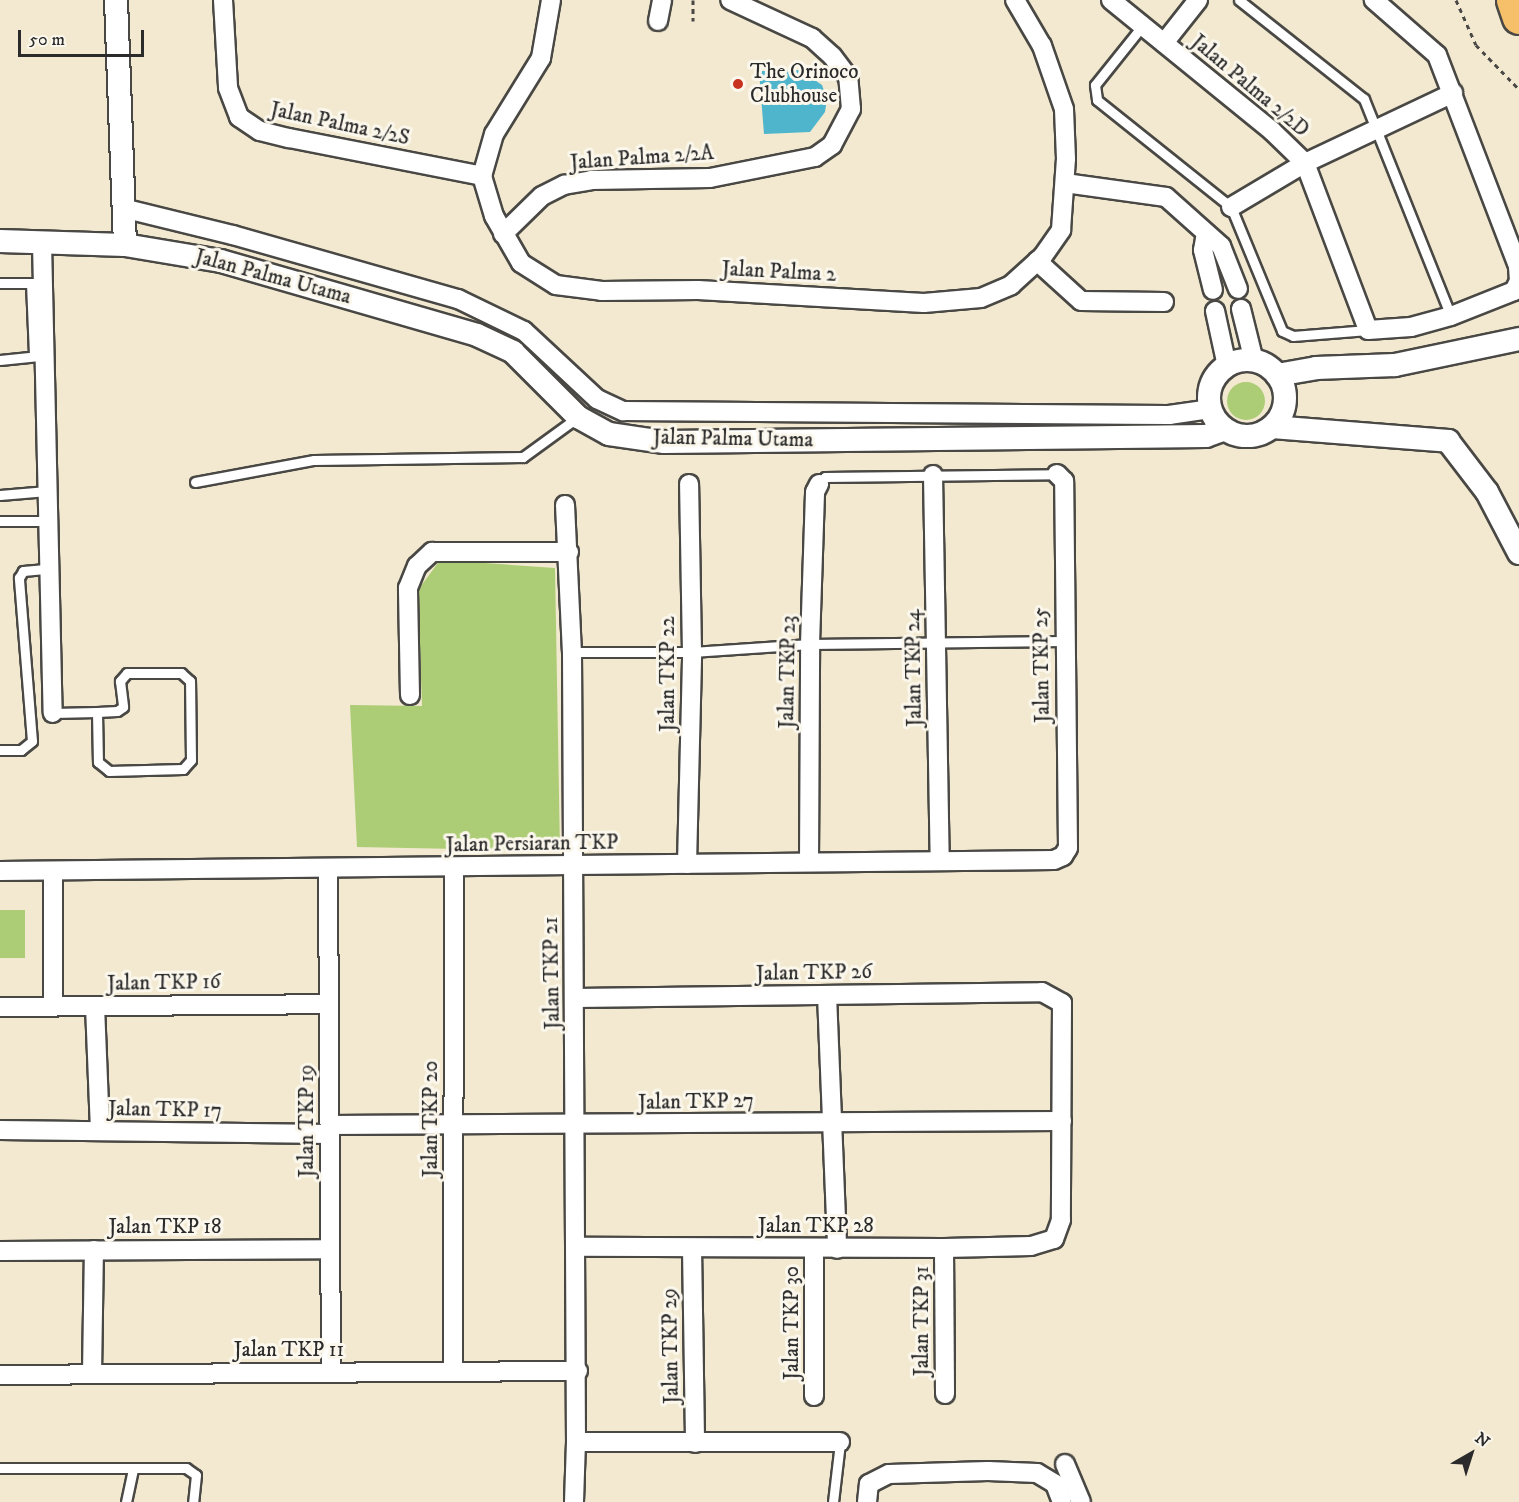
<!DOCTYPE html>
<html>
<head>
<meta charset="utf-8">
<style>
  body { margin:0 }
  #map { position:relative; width:1519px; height:1502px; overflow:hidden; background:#f2e9d0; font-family:"IM FELL DW Pica",serif }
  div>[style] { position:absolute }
  .green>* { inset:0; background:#accd75; transform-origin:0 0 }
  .round { border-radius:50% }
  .water>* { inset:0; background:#4eb5cd }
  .path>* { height:3px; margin-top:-1.5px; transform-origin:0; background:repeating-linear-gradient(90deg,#494844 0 4.5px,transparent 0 9px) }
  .roads { filter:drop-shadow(2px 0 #494844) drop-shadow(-2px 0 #494844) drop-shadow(0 2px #494844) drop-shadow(0 -2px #494844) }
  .service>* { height:9px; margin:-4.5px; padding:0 4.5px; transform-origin:4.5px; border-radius:4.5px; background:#fff }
  .minor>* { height:18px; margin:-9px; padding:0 9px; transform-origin:9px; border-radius:9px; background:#fff }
  .tertiary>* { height:22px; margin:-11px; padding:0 11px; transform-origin:11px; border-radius:11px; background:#fff }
  .tertiary>.ring { margin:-11px; padding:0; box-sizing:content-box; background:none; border:22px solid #fff; border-radius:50% }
  .motorway>* { height:33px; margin:-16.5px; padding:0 16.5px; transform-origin:16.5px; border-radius:16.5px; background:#f6c06b }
  .dots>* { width:16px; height:16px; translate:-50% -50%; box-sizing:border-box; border:3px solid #fbf7ec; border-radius:50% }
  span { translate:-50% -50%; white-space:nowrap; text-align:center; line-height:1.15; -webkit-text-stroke:6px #fbf7ec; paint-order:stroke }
  .poi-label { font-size:21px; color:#2b2b2b }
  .left { translate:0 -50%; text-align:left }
  .street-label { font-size:21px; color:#2b2b2b }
  .north { position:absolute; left:1441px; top:1424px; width:60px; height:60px; -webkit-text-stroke:4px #fbf7ec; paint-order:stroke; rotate:39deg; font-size:16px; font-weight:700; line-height:24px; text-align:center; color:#2b2b2b }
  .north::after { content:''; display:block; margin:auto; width:21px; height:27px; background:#2b2b2b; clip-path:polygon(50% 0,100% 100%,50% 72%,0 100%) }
  .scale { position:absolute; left:18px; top:30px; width:126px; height:27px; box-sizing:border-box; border:3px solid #2b2b2b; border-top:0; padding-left:8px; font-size:18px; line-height:21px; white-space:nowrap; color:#2b2b2b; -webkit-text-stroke:4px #fbf7ec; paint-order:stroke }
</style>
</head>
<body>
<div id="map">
  <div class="green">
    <div class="round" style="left:1227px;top:382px;width:38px;height:38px"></div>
    <div style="clip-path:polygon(440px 560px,555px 568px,560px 851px,357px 847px,350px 705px,422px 706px,418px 590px)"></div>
    <div style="left:0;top:910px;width:25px;height:48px"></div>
  </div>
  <div class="water">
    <div style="clip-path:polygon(800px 70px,822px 85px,827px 99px,825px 112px,810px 132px,764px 134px,759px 71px)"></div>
  </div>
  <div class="path">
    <div style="left:693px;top:0;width:21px;rotate:90deg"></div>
    <div style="left:1456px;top:0;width:49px;rotate:66deg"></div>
    <div style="left:1476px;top:45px;width:62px;rotate:45.7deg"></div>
  </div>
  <div class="roads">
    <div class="service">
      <div style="left:1239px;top:0;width:159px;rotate:38.4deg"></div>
      <div style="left:1364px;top:99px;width:234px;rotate:68.2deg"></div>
      <div style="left:1143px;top:25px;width:77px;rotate:128.7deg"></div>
      <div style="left:1095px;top:85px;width:15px;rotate:82deg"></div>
      <div style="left:1097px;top:100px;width:171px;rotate:38.6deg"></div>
      <div style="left:1231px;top:207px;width:134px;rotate:67.6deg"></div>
      <div style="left:1282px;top:331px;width:12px;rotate:24deg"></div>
      <div style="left:1293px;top:336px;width:75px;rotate:-4.6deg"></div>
      <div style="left:0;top:283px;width:35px"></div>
      <div style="left:31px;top:283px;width:73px;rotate:87.6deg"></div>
      <div style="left:0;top:360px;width:39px;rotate:-6deg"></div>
      <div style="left:195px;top:482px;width:121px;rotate:-10.5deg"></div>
      <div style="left:314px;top:460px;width:209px;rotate:-0.8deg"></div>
      <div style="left:523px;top:457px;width:68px;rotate:-36deg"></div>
      <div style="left:819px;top:484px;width:9px;rotate:-49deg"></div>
      <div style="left:825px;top:477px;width:232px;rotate:-0.7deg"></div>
      <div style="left:0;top:495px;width:47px;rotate:-4.9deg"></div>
      <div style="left:0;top:521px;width:48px"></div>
      <div style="left:572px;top:652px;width:120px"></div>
      <div style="left:692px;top:652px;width:118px;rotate:-3.9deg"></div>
      <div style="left:810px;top:644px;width:253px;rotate:-0.7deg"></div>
      <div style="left:53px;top:713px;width:44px;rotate:-1.3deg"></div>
      <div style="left:97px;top:712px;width:50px;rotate:88.9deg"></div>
      <div style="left:98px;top:762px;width:14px;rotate:39deg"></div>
      <div style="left:109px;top:771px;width:74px;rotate:-1.5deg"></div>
      <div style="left:183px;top:769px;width:12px;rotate:-48deg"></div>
      <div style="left:191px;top:760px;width:79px;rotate:-90.7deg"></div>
      <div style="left:190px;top:681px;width:12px;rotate:-138deg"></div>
      <div style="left:181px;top:673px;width:54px;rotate:180deg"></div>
      <div style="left:127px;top:673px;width:11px;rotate:131deg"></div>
      <div style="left:120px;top:681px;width:26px;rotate:83deg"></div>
      <div style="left:123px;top:707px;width:7px;rotate:146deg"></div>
      <div style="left:117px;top:711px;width:20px;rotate:177deg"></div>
      <div style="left:0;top:750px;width:21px"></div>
      <div style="left:21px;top:750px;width:14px;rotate:-39deg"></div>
      <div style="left:32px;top:741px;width:164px;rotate:-94.6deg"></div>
      <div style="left:19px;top:578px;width:8px;rotate:-60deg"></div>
      <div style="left:23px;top:571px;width:25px;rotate:-5deg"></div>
      <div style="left:0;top:1468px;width:186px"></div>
      <div style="left:186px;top:1468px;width:12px;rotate:35deg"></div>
      <div style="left:196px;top:1475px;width:27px;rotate:96deg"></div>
      <div style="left:126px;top:1502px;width:33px;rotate:-78deg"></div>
      <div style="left:833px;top:1502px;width:60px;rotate:-83.3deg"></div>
    </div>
    <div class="minor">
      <div style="left:223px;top:0;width:88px;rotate:86.7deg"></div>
      <div style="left:228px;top:88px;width:31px;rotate:69deg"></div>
      <div style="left:239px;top:117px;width:25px;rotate:34deg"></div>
      <div style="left:260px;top:131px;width:30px;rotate:14deg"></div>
      <div style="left:289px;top:138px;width:197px;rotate:11.1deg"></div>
      <div style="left:551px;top:0;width:59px;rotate:99.8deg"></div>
      <div style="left:541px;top:58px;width:89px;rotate:121.7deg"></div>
      <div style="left:494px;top:134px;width:44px;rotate:105.9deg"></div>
      <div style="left:482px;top:176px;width:42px;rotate:73.3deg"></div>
      <div style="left:494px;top:216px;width:54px;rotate:60.1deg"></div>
      <div style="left:521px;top:263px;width:41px;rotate:32.2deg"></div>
      <div style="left:556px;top:285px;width:46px;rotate:7.4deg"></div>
      <div style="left:602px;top:291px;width:96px;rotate:-0.6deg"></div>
      <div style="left:698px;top:290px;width:226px;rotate:3.3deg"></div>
      <div style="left:924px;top:303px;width:57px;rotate:-5deg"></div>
      <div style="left:981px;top:298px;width:33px;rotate:-23deg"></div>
      <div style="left:1011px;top:285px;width:43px;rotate:-42.2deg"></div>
      <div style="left:1043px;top:256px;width:32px;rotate:-55deg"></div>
      <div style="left:1061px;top:230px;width:71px;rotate:-86deg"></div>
      <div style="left:1066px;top:159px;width:50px;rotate:-92.3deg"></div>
      <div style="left:1064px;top:109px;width:67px;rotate:-109.2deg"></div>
      <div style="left:1042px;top:46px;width:53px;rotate:-120.4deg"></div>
      <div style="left:1111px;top:0;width:208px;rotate:39.1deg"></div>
      <div style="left:1272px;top:131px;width:46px;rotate:44.1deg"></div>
      <div style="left:1305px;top:163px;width:178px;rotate:69.3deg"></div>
      <div style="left:1368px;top:330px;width:43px;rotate:-4deg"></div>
      <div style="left:1411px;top:327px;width:41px;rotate:-15.4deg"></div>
      <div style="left:1451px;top:316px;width:68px;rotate:-21.6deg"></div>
      <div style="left:1514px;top:291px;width:11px;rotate:-63deg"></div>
      <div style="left:1519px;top:281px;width:15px;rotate:-94deg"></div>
      <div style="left:1518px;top:266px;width:226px;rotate:-111deg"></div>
      <div style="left:1437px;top:55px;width:84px;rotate:-138.9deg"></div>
      <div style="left:658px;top:21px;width:21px;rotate:-79deg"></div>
      <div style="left:1164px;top:43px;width:55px;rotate:-51.7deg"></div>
      <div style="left:1065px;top:183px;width:102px;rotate:7.9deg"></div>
      <div style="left:1166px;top:197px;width:74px;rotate:41.7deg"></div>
      <div style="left:1221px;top:246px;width:46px;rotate:68.4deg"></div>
      <div style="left:1231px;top:207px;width:86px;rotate:-30.7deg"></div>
      <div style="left:1305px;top:163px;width:164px;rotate:-25.3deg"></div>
      <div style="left:126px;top:209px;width:110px;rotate:13.7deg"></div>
      <div style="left:233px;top:235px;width:234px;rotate:15.9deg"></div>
      <div style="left:458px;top:299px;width:73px;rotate:25.9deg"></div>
      <div style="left:524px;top:331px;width:100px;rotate:43deg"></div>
      <div style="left:597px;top:399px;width:29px;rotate:25deg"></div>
      <div style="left:623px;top:411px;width:546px;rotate:0.42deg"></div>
      <div style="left:1169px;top:415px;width:41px;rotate:-8.3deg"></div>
      <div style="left:1206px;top:233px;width:17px;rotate:100deg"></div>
      <div style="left:1203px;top:250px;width:41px;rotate:76deg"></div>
      <div style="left:503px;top:234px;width:54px;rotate:-44.3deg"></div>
      <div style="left:542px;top:196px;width:25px;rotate:-27deg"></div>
      <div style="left:564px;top:185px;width:27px;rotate:-10deg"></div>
      <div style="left:591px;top:180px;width:119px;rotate:-1deg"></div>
      <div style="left:710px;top:178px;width:107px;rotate:-11.3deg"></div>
      <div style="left:815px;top:157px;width:21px;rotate:-35deg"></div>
      <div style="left:832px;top:145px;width:41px;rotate:-62.2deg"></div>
      <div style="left:851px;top:109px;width:32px;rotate:-95deg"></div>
      <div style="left:848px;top:77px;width:26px;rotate:-127deg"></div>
      <div style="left:832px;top:56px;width:27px;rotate:-138deg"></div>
      <div style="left:812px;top:38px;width:90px;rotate:-155.1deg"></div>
      <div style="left:42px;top:243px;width:470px;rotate:88.7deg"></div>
      <div style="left:1037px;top:261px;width:59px;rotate:42.3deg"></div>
      <div style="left:1081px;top:301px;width:83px;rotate:0.7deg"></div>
      <div style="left:1241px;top:309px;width:54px;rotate:76deg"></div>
      <div style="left:1215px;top:311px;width:56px;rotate:77.7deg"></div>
      <div style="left:933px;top:475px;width:385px;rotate:89deg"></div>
      <div style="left:565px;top:505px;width:147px;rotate:87.3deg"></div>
      <div style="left:572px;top:652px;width:790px;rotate:89.71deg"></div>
      <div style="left:410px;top:695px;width:107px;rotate:-91.1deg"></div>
      <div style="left:408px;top:588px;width:24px;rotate:-68deg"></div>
      <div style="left:417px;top:566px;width:21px;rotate:-43deg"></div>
      <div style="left:432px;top:552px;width:137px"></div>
      <div style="left:809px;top:862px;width:218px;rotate:-89.7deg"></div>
      <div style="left:810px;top:644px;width:152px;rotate:-88.1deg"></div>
      <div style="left:815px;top:492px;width:9px;rotate:-63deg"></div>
      <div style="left:687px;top:864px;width:212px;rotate:-88.6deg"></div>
      <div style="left:692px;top:652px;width:168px;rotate:-91deg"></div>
      <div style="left:328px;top:869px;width:503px;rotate:89.66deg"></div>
      <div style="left:0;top:871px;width:1054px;rotate:-0.6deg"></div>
      <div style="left:1054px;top:860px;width:10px;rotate:-24deg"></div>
      <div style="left:1063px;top:856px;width:9px;rotate:-58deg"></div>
      <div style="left:1068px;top:848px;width:367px;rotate:-90.6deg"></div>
      <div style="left:1064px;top:481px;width:10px;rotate:-135deg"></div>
      <div style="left:827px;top:995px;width:254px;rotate:87.7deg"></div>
      <div style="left:575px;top:998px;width:467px;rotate:-0.7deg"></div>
      <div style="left:1042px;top:992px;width:23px;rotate:29deg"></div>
      <div style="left:1062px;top:1003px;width:217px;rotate:90.3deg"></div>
      <div style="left:1061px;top:1220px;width:20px;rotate:110deg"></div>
      <div style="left:1054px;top:1239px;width:24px;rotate:163deg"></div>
      <div style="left:1031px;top:1246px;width:87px;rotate:178.7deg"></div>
      <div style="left:944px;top:1248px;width:367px;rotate:-179.8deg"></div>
      <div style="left:95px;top:1006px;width:125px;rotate:87.7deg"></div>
      <div style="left:0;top:1007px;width:329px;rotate:-0.5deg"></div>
      <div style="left:53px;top:1007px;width:136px;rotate:-90deg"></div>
      <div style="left:330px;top:1125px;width:732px;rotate:-0.31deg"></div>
      <div style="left:0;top:1130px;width:330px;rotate:0.7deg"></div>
      <div style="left:692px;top:1248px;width:195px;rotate:89.1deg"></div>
      <div style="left:944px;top:1248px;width:146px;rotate:89.6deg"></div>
      <div style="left:0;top:1251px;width:330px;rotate:-0.3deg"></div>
      <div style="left:453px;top:1371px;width:504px;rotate:-89.89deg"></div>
      <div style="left:92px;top:1374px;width:124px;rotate:-89.1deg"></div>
      <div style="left:0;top:1375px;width:578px;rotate:-0.4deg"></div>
      <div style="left:814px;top:1396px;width:147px;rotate:-90deg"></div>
      <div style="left:1065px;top:1464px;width:41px;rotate:67.2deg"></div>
      <div style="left:574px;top:1502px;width:60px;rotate:-88.1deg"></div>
      <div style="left:576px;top:1442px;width:264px"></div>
      <div style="left:867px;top:1502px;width:18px;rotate:-84deg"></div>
      <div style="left:869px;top:1484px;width:22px;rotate:-27deg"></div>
      <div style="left:889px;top:1474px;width:99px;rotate:-1.7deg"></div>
      <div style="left:988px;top:1471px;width:49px;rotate:2.3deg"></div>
      <div style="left:1037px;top:1473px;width:21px;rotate:31deg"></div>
      <div style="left:1055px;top:1484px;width:19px;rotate:69deg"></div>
    </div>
    <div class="tertiary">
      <div style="left:116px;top:0;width:245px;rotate:87.9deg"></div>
      <div style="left:0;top:241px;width:125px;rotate:1.8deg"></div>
      <div style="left:125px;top:245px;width:97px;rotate:9.5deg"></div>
      <div style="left:221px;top:261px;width:266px;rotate:16.1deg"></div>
      <div style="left:477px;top:335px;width:40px;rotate:25deg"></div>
      <div style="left:513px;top:352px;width:92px;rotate:45deg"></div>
      <div style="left:578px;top:417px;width:35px;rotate:29deg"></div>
      <div style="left:609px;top:434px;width:56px;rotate:8.3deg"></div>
      <div style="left:664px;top:442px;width:542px;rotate:-0.63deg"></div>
      <div style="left:1206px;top:436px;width:20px;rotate:-20deg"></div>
      <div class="ring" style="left:1209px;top:360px;width:54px;height:54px"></div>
      <div style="left:1277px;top:375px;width:40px;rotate:-10deg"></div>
      <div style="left:1316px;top:368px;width:79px;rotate:-2.2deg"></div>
      <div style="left:1395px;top:365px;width:127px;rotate:-11.8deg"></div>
      <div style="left:1272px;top:427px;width:177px;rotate:4.5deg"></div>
      <div style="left:1448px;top:441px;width:64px;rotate:52.6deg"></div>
      <div style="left:1487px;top:492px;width:69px;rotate:62.3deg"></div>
    </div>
    <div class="motorway">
      <div style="left:1513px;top:0;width:18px;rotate:71deg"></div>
    </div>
  </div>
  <div class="dots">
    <div style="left:738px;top:84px;background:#c8321e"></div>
  </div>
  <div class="poi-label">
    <span class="left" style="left:750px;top:84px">The Orinoco<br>Clubhouse</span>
  </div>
  <div class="street-label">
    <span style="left:1250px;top:86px;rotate:40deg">Jalan Palma 2/2D</span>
    <span style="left:340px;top:124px;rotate:12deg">Jalan Palma 2/2S</span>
    <span style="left:642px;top:158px;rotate:-4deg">Jalan Palma 2/2A</span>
    <span style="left:779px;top:272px;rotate:3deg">Jalan Palma 2</span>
    <span style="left:273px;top:277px;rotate:15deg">Jalan Palma Utama</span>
    <span style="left:733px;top:439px;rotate:1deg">Jalan Palma Utama</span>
    <span style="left:1042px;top:665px;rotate:-91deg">Jalan TKP 25</span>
    <span style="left:914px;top:668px;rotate:-91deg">Jalan TKP 24</span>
    <span style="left:788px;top:672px;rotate:-89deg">Jalan TKP 23</span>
    <span style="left:668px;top:674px;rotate:-90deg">Jalan TKP 22</span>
    <span style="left:532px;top:844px;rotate:-1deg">Jalan Persiaran TKP</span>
    <span style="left:552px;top:973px;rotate:-91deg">Jalan TKP 21</span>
    <span style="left:814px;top:973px;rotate:-1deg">Jalan TKP 26</span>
    <span style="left:164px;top:983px;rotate:-1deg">Jalan TKP 16</span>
    <span style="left:696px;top:1102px;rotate:-1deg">Jalan TKP 27</span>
    <span style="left:165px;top:1110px;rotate:1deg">Jalan TKP 17</span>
    <span style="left:431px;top:1119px;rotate:-90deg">Jalan TKP 20</span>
    <span style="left:307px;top:1121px;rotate:-90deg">Jalan TKP 19</span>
    <span style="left:816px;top:1226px">Jalan TKP 28</span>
    <span style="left:165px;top:1227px">Jalan TKP 18</span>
    <span style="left:922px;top:1321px;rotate:-90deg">Jalan TKP 31</span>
    <span style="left:792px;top:1323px;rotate:-90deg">Jalan TKP 30</span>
    <span style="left:671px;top:1346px;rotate:-91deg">Jalan TKP 29</span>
    <span style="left:289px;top:1350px">Jalan TKP 11</span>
  </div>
  <div class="north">N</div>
  <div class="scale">50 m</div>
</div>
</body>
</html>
